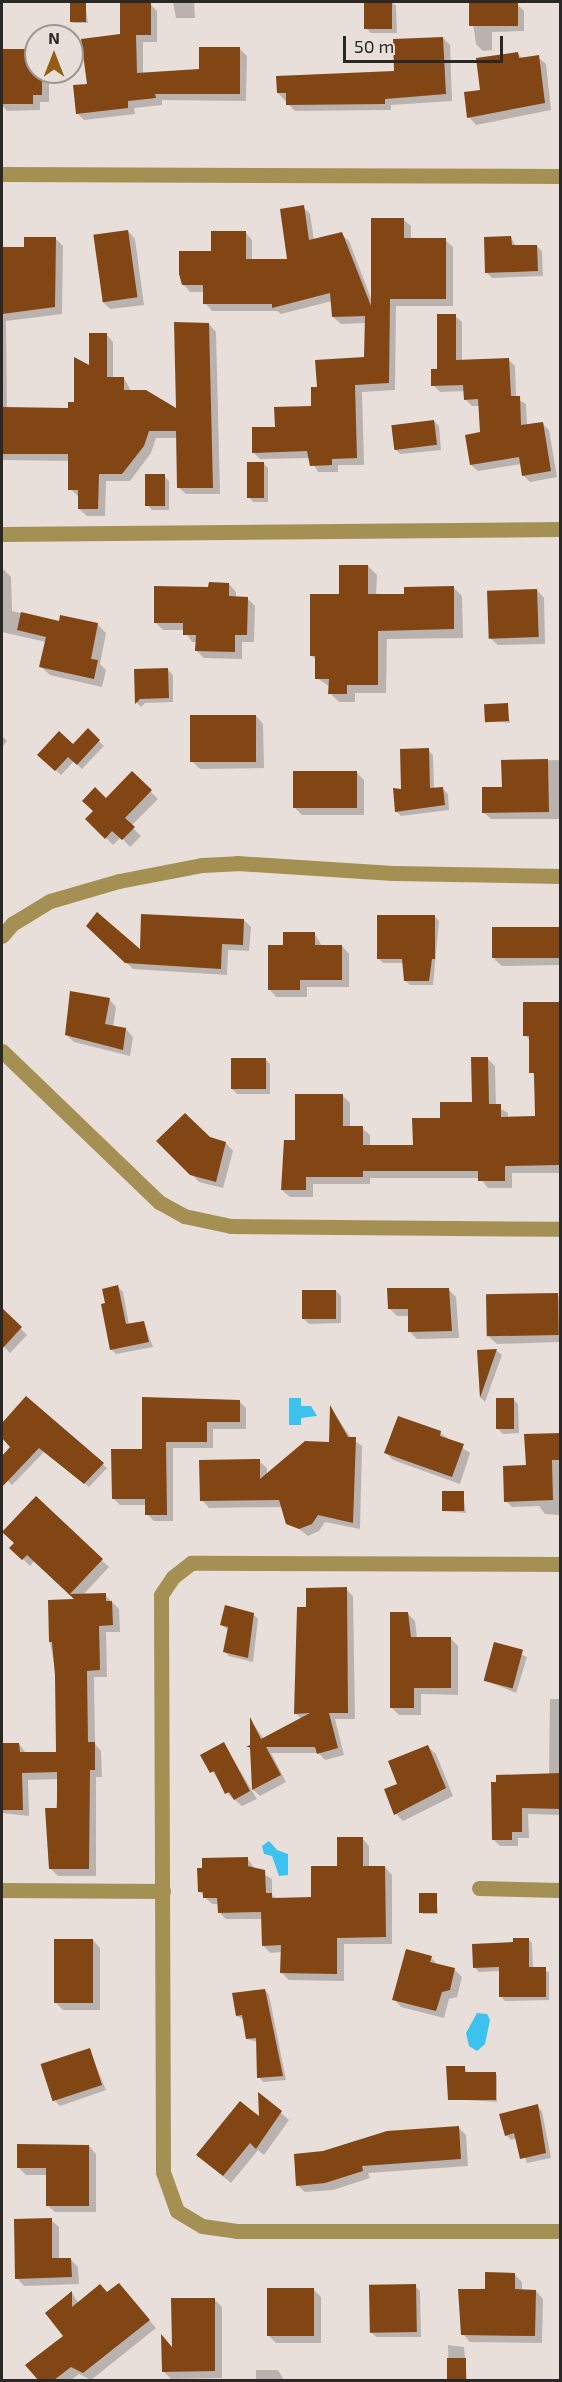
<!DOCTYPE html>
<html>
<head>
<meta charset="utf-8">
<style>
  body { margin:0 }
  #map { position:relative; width:562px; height:2382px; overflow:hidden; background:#e9dfda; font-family:"Exo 2",sans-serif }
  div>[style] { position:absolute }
  .water>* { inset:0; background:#3dc2ed }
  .shadow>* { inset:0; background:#0003 }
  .building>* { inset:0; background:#814613; transform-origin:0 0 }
  .minor>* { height:15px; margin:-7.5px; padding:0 7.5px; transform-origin:7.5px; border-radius:7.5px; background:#a59054 }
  span { translate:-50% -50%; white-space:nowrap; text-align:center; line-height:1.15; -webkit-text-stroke:6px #e9dfda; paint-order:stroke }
  .frame { position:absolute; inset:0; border:3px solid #2a2725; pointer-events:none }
  .north { position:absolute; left:24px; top:24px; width:60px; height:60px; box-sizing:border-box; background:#e9dfda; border:2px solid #9d9592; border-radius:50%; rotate:0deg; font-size:16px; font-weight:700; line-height:24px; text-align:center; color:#2a2725 }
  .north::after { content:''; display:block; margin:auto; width:21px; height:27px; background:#945d15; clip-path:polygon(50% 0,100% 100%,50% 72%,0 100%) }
  .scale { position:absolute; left:343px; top:36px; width:160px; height:27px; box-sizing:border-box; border:3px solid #2a2725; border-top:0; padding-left:8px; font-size:18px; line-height:21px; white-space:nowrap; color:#2a2725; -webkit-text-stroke:4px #e9dfda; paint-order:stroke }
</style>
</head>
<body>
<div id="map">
  <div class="water">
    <div style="clip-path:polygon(289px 1398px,301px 1398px,301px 1406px,311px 1406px,317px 1416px,301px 1418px,301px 1425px,289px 1425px)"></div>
    <div style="clip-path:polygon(269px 1841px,277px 1850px,288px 1854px,288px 1875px,279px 1876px,272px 1856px,264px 1854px,262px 1846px)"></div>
    <div style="clip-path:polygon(477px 2013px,487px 2014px,490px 2020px,485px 2044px,477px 2051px,469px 2046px,466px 2033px)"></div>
  </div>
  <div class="shadow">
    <div style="clip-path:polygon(85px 2px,88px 23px,73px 23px,71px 21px)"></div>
    <div style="clip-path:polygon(173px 2px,194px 2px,195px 18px,176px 18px)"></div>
    <div style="clip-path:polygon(366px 2px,392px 2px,396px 6px,397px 33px,371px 33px,366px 28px)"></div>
    <div style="clip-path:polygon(470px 2px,517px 4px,524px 11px,524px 31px,492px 32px,492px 50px,483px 51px,476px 44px)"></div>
    <div style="clip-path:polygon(150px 4px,157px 11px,157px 42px,143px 42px,143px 74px,201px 70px,240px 49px,247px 56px,246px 101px,162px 100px,162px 105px,134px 108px,135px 114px,84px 120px,77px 113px,88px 85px,121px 36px)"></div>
    <div style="clip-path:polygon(443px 38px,450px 45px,452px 101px,391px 105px,391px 110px,295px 111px,278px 93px,396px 72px)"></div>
    <div style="clip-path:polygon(2px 51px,36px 51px,36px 72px,49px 72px,49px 102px,40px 102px,40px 110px,7px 111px,2px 105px)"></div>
    <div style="clip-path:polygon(518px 54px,523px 59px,538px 57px,546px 64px,551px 110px,476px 125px,469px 117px,482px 91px)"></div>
    <div style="clip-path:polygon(303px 207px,310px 214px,314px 240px,341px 234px,349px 241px,372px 301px,403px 219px,411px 226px,411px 240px,445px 240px,453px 247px,453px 306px,396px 306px,395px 390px,362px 392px,364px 465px,338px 465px,338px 472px,318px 472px,310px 458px,260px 459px,253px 452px,276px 428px,312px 407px,318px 389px,366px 359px,366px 323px,341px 324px,333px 317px,332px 301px,281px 314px,277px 311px,212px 311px,205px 303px,205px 292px,190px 292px,183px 284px,212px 252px,245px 232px,252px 240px,252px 261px,289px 261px)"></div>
    <div style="clip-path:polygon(128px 231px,135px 239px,144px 305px,110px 309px,102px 301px)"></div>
    <div style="clip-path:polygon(511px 237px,516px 247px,537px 246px,542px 251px,543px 276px,492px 278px,487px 273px)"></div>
    <div style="clip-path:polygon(55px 238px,63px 246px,62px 314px,6px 321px,7px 409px,70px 409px,106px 334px,113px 342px,113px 378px,124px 378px,131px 391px,178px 410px,209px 324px,216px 332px,220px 494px,186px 494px,178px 487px,178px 438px,156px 438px,151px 453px,130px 481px,106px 481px,105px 516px,87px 516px,79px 509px,79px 497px,70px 489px,70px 461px,2px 460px,2px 249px,26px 249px)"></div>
    <div style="clip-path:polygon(455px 316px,462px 322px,462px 361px,508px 359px,515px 366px,516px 398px,526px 404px,527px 426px,542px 423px,549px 430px,557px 477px,530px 482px,523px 475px,521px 464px,478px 471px,471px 465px,482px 433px,480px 406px,472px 406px,465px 399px,465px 391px,440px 392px,433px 385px)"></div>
    <div style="clip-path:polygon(434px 421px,439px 426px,441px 450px,400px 454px,395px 449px)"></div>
    <div style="clip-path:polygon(263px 463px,268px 468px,268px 502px,253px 502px,249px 497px)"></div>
    <div style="clip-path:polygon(164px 476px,169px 481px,169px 510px,152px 510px,147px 505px)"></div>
    <div style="clip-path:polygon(368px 566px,377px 575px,376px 596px,406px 596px,453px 587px,462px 596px,463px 638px,387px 639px,386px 693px,355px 693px,355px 702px,339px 702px,330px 693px,330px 687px,317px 678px,317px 661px,311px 655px,340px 595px)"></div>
    <div style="clip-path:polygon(2px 568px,11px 577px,12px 611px,60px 623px,97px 624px,106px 633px,100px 664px,106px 670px,102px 687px,50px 675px,41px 667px,46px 642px,2px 632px)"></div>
    <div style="clip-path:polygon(229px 584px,236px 592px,236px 598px,247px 598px,255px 606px,254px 642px,242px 642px,242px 659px,204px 658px,197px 651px,197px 642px,192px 642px,184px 630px,163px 630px,155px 622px)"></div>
    <div style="clip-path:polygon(537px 590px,544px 598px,545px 644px,498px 645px,490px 638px)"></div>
    <div style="clip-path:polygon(168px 670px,173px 675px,173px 702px,145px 703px,141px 707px,137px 703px,135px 671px)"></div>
    <div style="clip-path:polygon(507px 705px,510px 723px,486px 721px)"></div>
    <div style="clip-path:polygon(256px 716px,263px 724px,264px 768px,200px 769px,192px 761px)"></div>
    <div style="clip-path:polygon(88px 731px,104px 746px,82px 769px,74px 761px,61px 775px,39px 755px,73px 746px)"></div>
    <div style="clip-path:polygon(2px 736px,7px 741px,2px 747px)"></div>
    <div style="clip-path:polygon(428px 750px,433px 755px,434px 789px,443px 789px,448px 794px,449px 810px,401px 816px,396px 811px,403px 790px)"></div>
    <div style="clip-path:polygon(560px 760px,560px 819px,491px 819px,483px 812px,503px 789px,503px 761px)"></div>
    <div style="clip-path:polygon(356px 772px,364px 780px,364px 815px,302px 815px,294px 807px)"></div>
    <div style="clip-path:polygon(132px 773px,158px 799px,131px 826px,141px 836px,130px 847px,121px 837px,113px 845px,87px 819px)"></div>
    <div style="clip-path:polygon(434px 916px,439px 921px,433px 985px,410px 985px,405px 980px,404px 963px,383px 963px,379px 959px)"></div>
    <div style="clip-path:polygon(244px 920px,251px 927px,249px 951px,228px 950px,227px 975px,133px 969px,88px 926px,141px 952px)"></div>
    <div style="clip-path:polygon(560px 929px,560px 965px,502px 966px,494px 959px)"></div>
    <div style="clip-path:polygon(314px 933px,322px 946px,342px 946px,349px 954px,349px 987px,307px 987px,307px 997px,276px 997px,269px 989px,285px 946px)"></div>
    <div style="clip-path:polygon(109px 999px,116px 1007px,113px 1027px,126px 1029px,133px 1037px,130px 1056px,74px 1042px,66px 1034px)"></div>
    <div style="clip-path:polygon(560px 1003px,560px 1173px,512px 1173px,512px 1188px,488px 1188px,480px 1178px,370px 1178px,370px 1184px,313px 1184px,313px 1197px,290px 1197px,282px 1190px,296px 1141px,342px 1095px,350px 1103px,350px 1128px,362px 1128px,370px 1135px,370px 1147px,414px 1147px,441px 1119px,473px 1103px,487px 1058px,495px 1066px,496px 1106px,508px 1113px,508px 1119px,537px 1118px,531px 1041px,525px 1035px)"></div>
    <div style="clip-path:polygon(265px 1059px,270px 1064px,270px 1094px,237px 1094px,232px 1089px)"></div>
    <div style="clip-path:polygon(209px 1139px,226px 1143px,233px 1151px,223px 1188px,199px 1182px,159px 1141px)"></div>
    <div style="clip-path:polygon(118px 1287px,123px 1292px,129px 1325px,144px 1322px,153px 1347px,116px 1354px,111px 1349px,107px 1304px)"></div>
    <div style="clip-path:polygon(448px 1289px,456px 1297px,459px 1338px,417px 1339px,410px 1332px,410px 1316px,397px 1316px,389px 1308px)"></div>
    <div style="clip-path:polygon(336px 1291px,341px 1296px,341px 1323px,309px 1324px,304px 1319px)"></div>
    <div style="clip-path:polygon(557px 1294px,560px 1298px,560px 1342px,497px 1344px,489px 1337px)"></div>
    <div style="clip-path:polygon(2px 1310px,27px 1335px,10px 1353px,2px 1345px)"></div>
    <div style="clip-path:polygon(497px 1351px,502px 1355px,485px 1402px,481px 1398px,479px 1352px)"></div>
    <div style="clip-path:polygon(27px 1398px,107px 1468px,89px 1487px,44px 1452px,12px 1485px,2px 1475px,2px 1458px,12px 1447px,2px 1437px,2px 1425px)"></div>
    <div style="clip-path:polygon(513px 1399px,518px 1404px,519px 1433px,503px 1434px,498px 1429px)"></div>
    <div style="clip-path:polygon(239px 1401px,246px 1408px,246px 1429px,213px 1429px,213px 1448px,173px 1448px,173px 1521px,154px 1521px,147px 1514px,147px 1505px,120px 1505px,113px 1498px,144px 1451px)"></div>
    <div style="clip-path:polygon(331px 1409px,351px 1438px,362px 1446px,360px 1529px,325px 1522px,319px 1531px,308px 1536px,284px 1517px,282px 1507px,209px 1508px,202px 1500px,259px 1461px,267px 1468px,267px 1476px,330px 1443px)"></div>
    <div style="clip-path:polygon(440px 1433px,470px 1453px,460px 1484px,393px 1460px,386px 1453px)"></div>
    <div style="clip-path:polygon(560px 1434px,560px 1515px,545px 1514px,539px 1506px,512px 1507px,506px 1501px,527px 1467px)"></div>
    <div style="clip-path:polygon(463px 1493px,466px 1513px,443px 1511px)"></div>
    <div style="clip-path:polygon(36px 1499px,109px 1567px,83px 1595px,105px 1595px,119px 1609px,120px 1632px,106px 1632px,107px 1677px,94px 1677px,95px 1744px,101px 1751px,102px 1777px,96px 1777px,96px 1876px,58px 1876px,50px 1868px,59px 1779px,28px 1780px,29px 1816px,2px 1813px,2px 1745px,19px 1744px,26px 1753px,57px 1753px,56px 1675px,50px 1642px,77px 1600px,35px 1560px,30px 1566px,19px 1555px)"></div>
    <div style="clip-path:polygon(346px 1589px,353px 1596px,355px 1719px,335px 1719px,344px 1755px,325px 1760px,319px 1753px,271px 1753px,286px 1782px,260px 1796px,253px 1790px,252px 1751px,248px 1747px,252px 1746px,251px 1721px,264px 1739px,302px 1719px,295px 1713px,308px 1608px)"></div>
    <div style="clip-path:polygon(407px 1613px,415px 1621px,417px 1638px,451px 1639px,458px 1646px,458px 1695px,421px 1694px,421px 1715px,399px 1715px,391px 1707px)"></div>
    <div style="clip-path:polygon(253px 1614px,258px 1619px,253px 1662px,229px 1656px,224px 1651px,229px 1630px,221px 1625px)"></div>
    <div style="clip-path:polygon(495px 1643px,527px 1657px,516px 1693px,484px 1680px)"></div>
    <div style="clip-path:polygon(550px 1699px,560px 1699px,560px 1815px,528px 1814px,529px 1838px,518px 1838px,518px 1846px,500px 1846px,493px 1839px,549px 1775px)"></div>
    <div style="clip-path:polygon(224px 1744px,257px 1799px,242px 1806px,227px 1793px,202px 1756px)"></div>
    <div style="clip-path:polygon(428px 1747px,436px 1754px,453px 1796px,403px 1821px,396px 1814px,399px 1785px)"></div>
    <div style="clip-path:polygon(362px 1838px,369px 1846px,369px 1867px,385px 1867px,392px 1875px,392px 1944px,344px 1944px,344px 1981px,289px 1980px,282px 1973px,282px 1952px,270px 1953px,263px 1945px,262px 1919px,226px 1919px,219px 1912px,219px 1904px,212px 1904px,200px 1892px,247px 1858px,255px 1869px,272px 1879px,272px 1895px,277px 1899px,312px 1898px)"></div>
    <div style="clip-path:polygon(436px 1895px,438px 1914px,423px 1914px,421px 1912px)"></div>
    <div style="clip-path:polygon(528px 1939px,532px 1943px,533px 1968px,549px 1972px,549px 2000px,505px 2001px,501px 1997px,500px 1971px,479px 1972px,475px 1968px,514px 1943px)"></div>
    <div style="clip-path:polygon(93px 1940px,100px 1948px,100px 2010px,63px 2010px,55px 2002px)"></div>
    <div style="clip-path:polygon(431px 1957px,438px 1966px,455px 1970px,462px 1977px,457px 1997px,449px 1999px,444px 2018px,401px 2007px,394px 1999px)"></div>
    <div style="clip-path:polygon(265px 1990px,269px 1995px,286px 2080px,263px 2082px,259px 2077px,257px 2042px,247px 2039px,244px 2020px,237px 2016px)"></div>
    <div style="clip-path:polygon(89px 2049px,106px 2090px,60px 2106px,55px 2101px)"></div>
    <div style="clip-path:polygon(465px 2068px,467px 2073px,497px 2075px,497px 2102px,449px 2099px)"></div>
    <div style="clip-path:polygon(260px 2095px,289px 2120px,264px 2155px,258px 2150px,231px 2183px,206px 2162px,261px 2120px)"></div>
    <div style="clip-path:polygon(537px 2106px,542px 2111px,551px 2158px,527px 2163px,517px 2138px,511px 2140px,506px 2135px)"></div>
    <div style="clip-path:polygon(458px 2127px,466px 2135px,468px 2166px,368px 2173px,370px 2178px,333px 2190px,305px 2192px,297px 2185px,323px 2153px)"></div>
    <div style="clip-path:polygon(89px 2146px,96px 2154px,96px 2212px,55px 2212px,47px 2205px,47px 2175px,26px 2175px,18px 2167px)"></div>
    <div style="clip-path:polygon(51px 2220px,59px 2227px,59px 2260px,71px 2260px,78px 2267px,79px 2284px,24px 2286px,17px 2278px)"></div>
    <div style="clip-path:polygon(514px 2274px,522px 2282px,522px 2291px,536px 2291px,543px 2299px,542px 2343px,470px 2342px,463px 2334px,486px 2291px)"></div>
    <div style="clip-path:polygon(119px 2285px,156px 2328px,91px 2380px,79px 2374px,71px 2380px,40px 2380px,28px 2366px,65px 2336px,72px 2293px,79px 2304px,108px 2294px)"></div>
    <div style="clip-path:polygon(415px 2286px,420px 2291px,421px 2337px,376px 2337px,371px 2332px)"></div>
    <div style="clip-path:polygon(314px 2290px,321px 2297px,321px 2343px,276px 2343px,268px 2335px)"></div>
    <div style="clip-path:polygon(214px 2299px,222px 2307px,222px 2378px,171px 2379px,163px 2371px,174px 2350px)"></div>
    <div style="clip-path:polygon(448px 2345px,464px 2347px,467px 2380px,449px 2380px)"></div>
    <div style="clip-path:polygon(256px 2370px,278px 2370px,284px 2380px,256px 2380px)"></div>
  </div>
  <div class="building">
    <div style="left:70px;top:2px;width:16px;height:20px"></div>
    <div style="clip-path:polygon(120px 2px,151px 2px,151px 35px,136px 35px,137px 73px,199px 69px,199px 47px,240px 47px,240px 94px,155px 94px,156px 98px,128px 101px,128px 108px,76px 114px,73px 85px,87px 84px,81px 39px,120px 34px)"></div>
    <div style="left:364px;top:2px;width:28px;height:27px"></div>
    <div style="left:469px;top:3px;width:49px;height:23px"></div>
    <div style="clip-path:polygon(443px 37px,446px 94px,385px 99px,385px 104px,286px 105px,286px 93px,277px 93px,276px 76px,394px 71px,393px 39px)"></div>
    <div style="clip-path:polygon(2px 49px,36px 49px,36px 72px,42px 72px,42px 95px,33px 95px,33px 104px,2px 104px)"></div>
    <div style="clip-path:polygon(518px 52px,519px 58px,539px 55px,545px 103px,467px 118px,464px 92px,480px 90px,476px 58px)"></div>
    <div style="clip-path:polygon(304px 205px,309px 240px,342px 232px,371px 306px,371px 218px,404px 218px,404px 238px,446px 238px,446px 299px,390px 299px,389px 383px,355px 385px,357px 458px,332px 459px,332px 465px,310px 466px,307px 451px,252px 453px,252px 427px,275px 427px,274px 407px,311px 406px,311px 387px,317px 387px,315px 360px,364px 357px,365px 316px,332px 317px,330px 293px,272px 308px,272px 304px,203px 304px,203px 285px,182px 285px,179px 274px,179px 251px,211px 251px,211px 231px,246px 231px,246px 259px,287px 259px,280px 209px)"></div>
    <div style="left:128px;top:230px;width:68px;height:35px;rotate:82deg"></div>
    <div style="clip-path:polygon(511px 236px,512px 245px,537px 245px,538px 271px,485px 273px,484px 237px)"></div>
    <div style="clip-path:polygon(24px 237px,56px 237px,55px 307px,2px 314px,2px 247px,24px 247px)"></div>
    <div style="clip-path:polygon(437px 314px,456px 314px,456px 360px,509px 358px,511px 396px,520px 396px,521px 425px,543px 422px,551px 471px,522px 476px,519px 457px,470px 465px,465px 435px,480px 432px,478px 399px,464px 400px,463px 385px,431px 386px,431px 369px,437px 369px)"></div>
    <div style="clip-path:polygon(174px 322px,209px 323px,213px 488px,177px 488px,176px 431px,149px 431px,144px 446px,122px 474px,99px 474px,98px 509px,78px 509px,78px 490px,68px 490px,68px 454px,2px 454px,2px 407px,68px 408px,68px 402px,74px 402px,74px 357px,89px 365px,89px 333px,107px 333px,107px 377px,124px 377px,124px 390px,146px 390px,176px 408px)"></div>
    <div style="left:434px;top:420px;width:25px;height:43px;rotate:83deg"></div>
    <div style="left:247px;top:462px;width:17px;height:36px"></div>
    <div style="left:165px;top:474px;width:32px;height:20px;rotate:90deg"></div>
    <div style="clip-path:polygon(339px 565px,368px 565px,368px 594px,404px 594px,404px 587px,454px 586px,454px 629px,378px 631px,378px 685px,347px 685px,347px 694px,328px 694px,329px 679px,315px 679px,315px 656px,310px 656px,310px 594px,339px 594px)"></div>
    <div style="clip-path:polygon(209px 582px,229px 583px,229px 596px,248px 597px,247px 635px,235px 635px,235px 652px,195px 651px,196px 635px,183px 635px,183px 623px,154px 623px,154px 586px,208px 587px)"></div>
    <div style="left:537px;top:589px;width:48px;height:50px;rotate:88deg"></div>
    <div style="clip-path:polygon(21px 612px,59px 621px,60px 615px,98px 623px,91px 659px,98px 660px,94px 679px,39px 667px,46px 637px,17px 630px)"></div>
    <div style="clip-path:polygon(168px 668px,169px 698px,140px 699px,135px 704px,134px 669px)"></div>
    <div style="left:508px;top:703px;width:18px;height:24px;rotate:87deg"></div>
    <div style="left:190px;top:715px;width:66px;height:47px"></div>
    <div style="clip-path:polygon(88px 728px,100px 740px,77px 765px,68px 757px,55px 771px,37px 755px,59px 731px,73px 744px)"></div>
    <div style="clip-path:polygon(429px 748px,430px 788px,443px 787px,445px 805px,395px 812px,393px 788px,401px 789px,400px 749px)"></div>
    <div style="clip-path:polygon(548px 759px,549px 812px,482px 813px,482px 787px,502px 787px,501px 760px)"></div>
    <div style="clip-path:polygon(132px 771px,152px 790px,125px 818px,135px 827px,122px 840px,112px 831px,105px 839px,85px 819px,93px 811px,82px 801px,95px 787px,106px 798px)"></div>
    <div style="left:293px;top:771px;width:64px;height:37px"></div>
    <div style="clip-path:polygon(97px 912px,140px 949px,141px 914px,244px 919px,243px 945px,222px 944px,221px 969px,125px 963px,86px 926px)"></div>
    <div style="clip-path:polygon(377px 915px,435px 915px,435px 959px,432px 959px,429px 981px,404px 981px,402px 959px,377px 959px)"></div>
    <div style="left:561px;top:927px;width:31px;height:69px;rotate:90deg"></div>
    <div style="clip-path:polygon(283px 932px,315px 932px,315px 945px,342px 945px,342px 980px,300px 980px,300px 990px,268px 990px,268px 945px,283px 945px)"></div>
    <div style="clip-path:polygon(70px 991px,110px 998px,105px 1024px,126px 1028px,123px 1050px,65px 1035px)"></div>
    <div style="clip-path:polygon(523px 1002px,561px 1002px,560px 1165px,505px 1166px,505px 1181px,478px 1181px,478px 1171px,363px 1171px,363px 1177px,306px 1177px,306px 1190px,281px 1190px,284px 1140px,295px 1140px,295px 1094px,343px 1094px,343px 1126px,363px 1126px,363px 1145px,413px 1145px,412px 1118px,440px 1118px,440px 1102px,472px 1102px,471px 1057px,488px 1057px,489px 1104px,501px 1104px,501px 1117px,535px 1116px,534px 1073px,529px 1073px,529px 1036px,523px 1036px)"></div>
    <div style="left:231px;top:1058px;width:35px;height:31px"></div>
    <div style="clip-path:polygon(185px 1113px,210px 1137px,226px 1142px,216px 1182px,190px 1175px,156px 1141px)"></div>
    <div style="clip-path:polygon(118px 1285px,126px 1324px,144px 1321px,149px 1342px,110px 1350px,101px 1304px,105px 1303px,102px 1289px)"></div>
    <div style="clip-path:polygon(387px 1288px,449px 1288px,452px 1331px,408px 1332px,408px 1309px,388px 1309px)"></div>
    <div style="left:302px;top:1290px;width:34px;height:29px"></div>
    <div style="left:558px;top:1293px;width:42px;height:72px;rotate:89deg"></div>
    <div style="clip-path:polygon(2px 1308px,22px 1327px,2px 1349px)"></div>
    <div style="clip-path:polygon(497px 1349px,480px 1398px,477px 1350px)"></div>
    <div style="clip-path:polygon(26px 1396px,104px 1463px,84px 1484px,39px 1448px,2px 1487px,2px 1456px,10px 1447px,2px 1438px,2px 1423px)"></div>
    <div style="clip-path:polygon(142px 1397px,240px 1400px,240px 1422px,207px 1422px,207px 1442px,166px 1442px,167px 1515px,145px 1515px,145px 1499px,112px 1499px,111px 1449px,142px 1449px)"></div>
    <div style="left:496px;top:1398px;width:18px;height:31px"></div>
    <div style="clip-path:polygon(330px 1405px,348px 1437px,356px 1437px,353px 1523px,318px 1515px,312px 1524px,299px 1529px,286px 1524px,279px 1500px,200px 1501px,199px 1460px,260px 1459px,260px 1479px,305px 1441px,329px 1442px)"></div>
    <div style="clip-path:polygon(398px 1416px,441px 1431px,440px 1436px,464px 1444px,452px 1477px,384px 1453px)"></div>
    <div style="clip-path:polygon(561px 1433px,561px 1460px,552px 1460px,553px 1500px,504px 1502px,503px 1466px,526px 1465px,524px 1434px)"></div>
    <div style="left:442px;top:1491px;width:22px;height:20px"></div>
    <div style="clip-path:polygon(36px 1496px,103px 1559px,70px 1594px,106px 1593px,106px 1601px,112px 1601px,113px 1625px,99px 1626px,100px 1670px,87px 1671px,88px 1742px,95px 1742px,95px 1770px,90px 1770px,89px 1869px,49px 1869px,45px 1808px,57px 1808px,57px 1772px,22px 1773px,23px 1810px,2px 1810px,2px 1743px,19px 1743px,20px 1752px,56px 1752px,55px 1675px,52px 1642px,49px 1642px,48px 1600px,74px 1599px,27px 1555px,22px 1560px,9px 1548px,14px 1543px,2px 1532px)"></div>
    <div style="clip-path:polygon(347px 1587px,348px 1713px,329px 1713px,338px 1748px,317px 1754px,315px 1747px,266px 1747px,281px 1775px,252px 1790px,250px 1747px,246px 1747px,250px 1745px,250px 1717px,261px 1739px,310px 1713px,294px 1714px,297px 1607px,306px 1607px,306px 1588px)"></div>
    <div style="clip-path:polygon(225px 1605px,254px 1613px,248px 1658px,223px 1652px,228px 1627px,220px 1625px)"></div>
    <div style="clip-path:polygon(390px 1612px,408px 1612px,411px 1637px,451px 1637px,451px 1688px,414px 1688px,414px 1708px,390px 1708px)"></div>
    <div style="left:494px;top:1642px;width:30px;height:40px;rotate:15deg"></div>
    <div style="clip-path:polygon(224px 1742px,250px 1791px,234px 1800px,229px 1792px,225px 1794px,214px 1771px,210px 1773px,200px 1755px)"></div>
    <div style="clip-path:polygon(428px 1745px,446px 1788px,394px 1815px,384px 1789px,397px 1784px,388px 1761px)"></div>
    <div style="clip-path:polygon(561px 1773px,561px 1809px,522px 1808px,522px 1832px,512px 1832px,512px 1840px,492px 1840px,491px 1782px,496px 1782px,496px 1775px)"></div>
    <div style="clip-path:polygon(337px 1837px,363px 1837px,363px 1866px,385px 1866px,386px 1937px,337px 1938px,337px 1974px,280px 1973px,281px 1945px,262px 1946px,261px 1912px,218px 1913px,217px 1898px,203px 1898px,203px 1892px,198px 1892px,197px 1868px,202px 1868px,202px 1858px,248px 1857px,248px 1866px,265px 1870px,266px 1893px,272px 1893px,272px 1898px,311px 1897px,311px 1866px,337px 1866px)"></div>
    <div style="left:419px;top:1893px;width:18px;height:20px"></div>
    <div style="clip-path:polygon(513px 1938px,529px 1938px,529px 1967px,546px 1967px,546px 1997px,499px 1997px,499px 1967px,473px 1968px,472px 1944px,513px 1942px)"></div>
    <div style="left:54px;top:1939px;width:39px;height:64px"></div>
    <div style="clip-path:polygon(406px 1949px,432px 1956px,430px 1962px,455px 1968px,450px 1990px,442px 1992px,436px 2011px,392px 2000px)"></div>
    <div style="clip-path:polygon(265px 1989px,283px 2076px,257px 2078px,256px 2038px,246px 2039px,242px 2015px,236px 2016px,232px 1993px)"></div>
    <div style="left:90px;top:2048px;width:39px;height:52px;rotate:72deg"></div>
    <div style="clip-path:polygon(446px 2066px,465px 2066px,465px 2072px,496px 2072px,496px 2100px,448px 2100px)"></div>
    <div style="clip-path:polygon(258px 2092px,282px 2111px,256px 2149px,250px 2143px,223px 2176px,196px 2155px,240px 2101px,259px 2116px)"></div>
    <div style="clip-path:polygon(538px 2104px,546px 2153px,520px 2159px,514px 2133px,505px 2136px,499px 2114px)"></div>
    <div style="clip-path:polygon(459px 2126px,461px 2159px,362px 2166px,363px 2171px,325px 2183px,296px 2186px,294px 2154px,323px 2151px,387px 2131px)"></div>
    <div style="clip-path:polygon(17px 2144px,89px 2145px,89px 2206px,46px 2206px,46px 2168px,17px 2168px)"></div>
    <div style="clip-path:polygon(52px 2218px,52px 2258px,71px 2258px,72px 2277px,15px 2279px,14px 2219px)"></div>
    <div style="clip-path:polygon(485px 2272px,515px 2273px,515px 2289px,536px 2290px,535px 2336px,461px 2335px,458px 2289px,485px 2289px)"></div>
    <div style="clip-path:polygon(119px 2283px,150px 2320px,83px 2373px,71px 2367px,54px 2380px,38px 2380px,25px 2365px,63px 2336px,45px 2313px,72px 2291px,72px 2307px,100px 2284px,107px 2292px)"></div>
    <div style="left:416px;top:2284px;width:48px;height:47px;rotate:89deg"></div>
    <div style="left:267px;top:2288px;width:47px;height:48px"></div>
    <div style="clip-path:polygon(171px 2298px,215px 2298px,215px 2371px,162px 2372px,161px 2334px,172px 2347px)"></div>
    <div style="left:447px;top:2358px;width:19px;height:22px"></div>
  </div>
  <div class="minor">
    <div style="left:2px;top:174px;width:558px;rotate:0.21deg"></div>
    <div style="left:2px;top:534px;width:558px;rotate:-0.51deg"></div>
    <div style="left:2px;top:936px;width:16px;rotate:-50deg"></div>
    <div style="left:12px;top:924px;width:44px;rotate:-31.2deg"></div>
    <div style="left:50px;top:901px;width:72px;rotate:-16.2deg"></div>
    <div style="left:119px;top:881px;width:85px;rotate:-10.9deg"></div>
    <div style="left:202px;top:865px;width:35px;rotate:-3deg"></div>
    <div style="left:237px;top:863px;width:156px;rotate:3.7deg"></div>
    <div style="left:393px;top:873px;width:167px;rotate:1deg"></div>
    <div style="left:2px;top:1051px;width:218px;rotate:43.9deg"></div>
    <div style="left:159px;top:1202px;width:29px;rotate:29deg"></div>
    <div style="left:184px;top:1216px;width:48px;rotate:12deg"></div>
    <div style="left:231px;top:1226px;width:329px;rotate:0.5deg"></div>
    <div style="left:560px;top:1564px;width:369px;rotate:-179.8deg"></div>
    <div style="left:191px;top:1563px;width:23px;rotate:142deg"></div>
    <div style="left:173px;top:1577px;width:22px;rotate:124deg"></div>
    <div style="left:161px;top:1595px;width:577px;rotate:89.8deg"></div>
    <div style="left:163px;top:2172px;width:41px;rotate:70.3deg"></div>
    <div style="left:177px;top:2211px;width:29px;rotate:31deg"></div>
    <div style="left:202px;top:2226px;width:35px;rotate:8deg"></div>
    <div style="left:237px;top:2231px;width:323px"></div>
    <div style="left:479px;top:1888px;width:81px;rotate:1.4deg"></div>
    <div style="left:2px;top:1890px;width:161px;rotate:0.4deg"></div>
  </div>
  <div class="frame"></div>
  <div class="north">N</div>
  <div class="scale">50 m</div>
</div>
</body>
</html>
